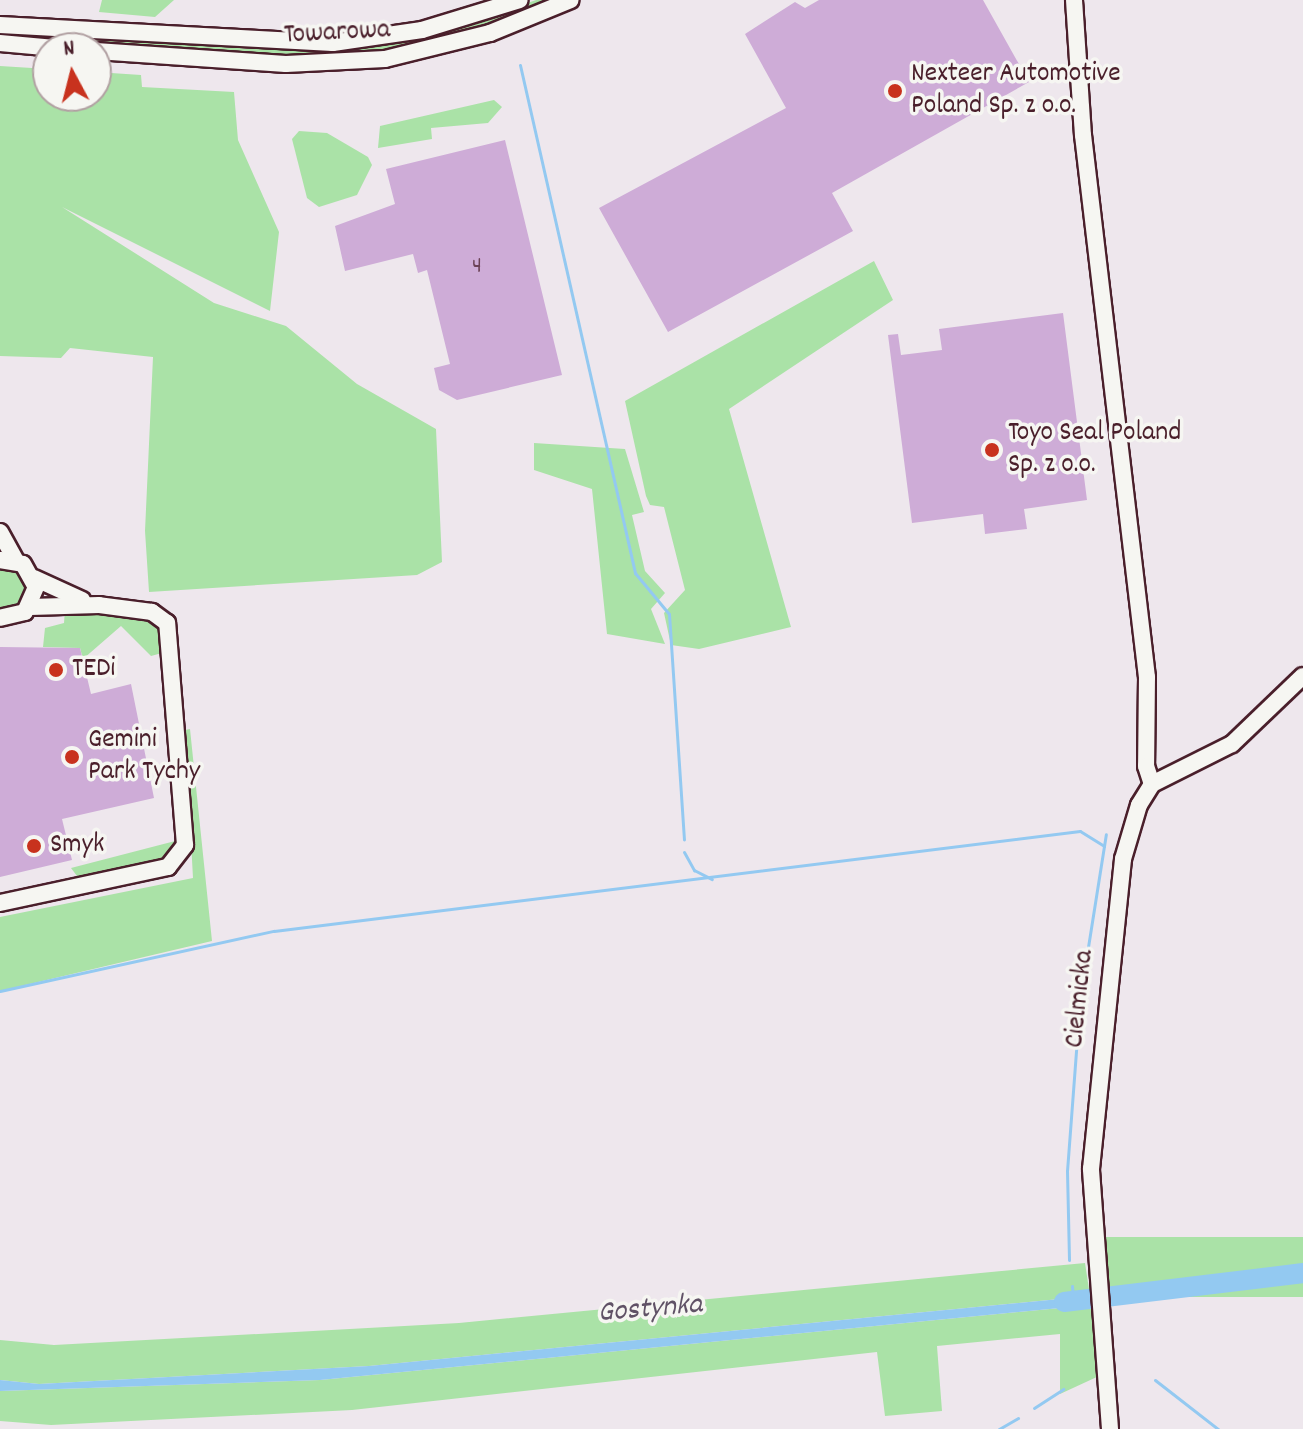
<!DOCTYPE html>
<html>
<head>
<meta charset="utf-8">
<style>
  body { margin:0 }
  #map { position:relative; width:1303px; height:1429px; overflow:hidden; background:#eee7ed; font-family:Dekko,sans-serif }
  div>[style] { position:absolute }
  .green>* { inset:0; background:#aae2a7; transform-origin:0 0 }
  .water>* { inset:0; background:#93c9f1 }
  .stream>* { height:3px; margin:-1.5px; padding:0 1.5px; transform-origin:1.5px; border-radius:1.5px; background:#93c9f1 }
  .river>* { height:20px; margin:-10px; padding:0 10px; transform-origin:10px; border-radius:10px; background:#93c9f1 }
  .building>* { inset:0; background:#ceacd7 }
  .roads { filter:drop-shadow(2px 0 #4a1f2b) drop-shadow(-2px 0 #4a1f2b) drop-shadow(0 2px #4a1f2b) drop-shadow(0 -2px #4a1f2b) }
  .minor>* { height:16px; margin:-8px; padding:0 8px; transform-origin:8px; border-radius:8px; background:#f6f6f2 }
  .dots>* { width:22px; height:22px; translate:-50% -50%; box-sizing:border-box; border:4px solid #f6f6f2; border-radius:50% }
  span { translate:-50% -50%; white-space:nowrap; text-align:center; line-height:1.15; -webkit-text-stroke:7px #f6f6f2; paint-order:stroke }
  .number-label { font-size:24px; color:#6b4256 }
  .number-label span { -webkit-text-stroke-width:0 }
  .street-label { font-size:28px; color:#4a1f2b }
  .poi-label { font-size:28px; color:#4a1f2b }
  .left { translate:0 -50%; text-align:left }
  .water-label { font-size:30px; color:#605266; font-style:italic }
  .north { position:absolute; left:32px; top:32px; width:80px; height:80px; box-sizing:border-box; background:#f6f6f2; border:2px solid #b1a0a2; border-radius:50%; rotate:353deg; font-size:22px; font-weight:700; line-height:32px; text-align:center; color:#4a1f2b }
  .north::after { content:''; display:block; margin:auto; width:28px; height:36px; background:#c8321e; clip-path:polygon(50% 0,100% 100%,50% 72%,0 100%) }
</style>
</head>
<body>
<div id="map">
  <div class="green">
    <div style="clip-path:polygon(102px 0,174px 0,155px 17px,99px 12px)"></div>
    <div style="clip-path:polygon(536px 0,556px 0,457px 37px,348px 56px,252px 57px,0 37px,0 31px,252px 49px,346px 49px,455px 29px)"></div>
    <div style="clip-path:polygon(0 66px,48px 69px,48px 96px,96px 96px,96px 72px,141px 75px,142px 87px,234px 92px,238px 140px,279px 232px,270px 311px,62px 207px,214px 303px,286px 326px,357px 384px,436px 429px,442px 562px,417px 575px,149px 592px,145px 531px,153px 357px,70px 348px,61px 358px,0 356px)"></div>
    <div style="clip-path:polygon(494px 100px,502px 107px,488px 123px,431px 128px,432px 139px,378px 148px,380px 126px)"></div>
    <div style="clip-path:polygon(299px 131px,327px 133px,368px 157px,372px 165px,357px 195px,319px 207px,307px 198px,292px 139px)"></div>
    <div style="clip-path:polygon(874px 261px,893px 300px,729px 409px,791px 627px,699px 649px,671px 645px,664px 613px,685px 590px,664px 507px,650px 505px,646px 496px,625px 401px)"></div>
    <div style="clip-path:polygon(534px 443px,625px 449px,644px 512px,632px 515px,645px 571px,665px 593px,651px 609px,665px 644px,607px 634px,592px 489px,534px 470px)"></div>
    <div style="clip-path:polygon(0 567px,21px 572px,29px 585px,23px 606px,0 612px)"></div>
    <div style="clip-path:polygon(65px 609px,152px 621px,163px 635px,162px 653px,151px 656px,121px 626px,83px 659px,80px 648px,43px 647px,45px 628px,64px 623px)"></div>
    <div style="clip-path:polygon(190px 729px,212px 941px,0 991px,0 917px,193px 878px,185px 730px)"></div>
    <div style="clip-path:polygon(179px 840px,170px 859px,80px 880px,71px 868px)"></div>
    <div style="left:1303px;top:1237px;width:60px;height:203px;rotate:90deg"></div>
    <div style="clip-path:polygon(1085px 1263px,1090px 1296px,369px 1366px,39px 1384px,0 1380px,0 1340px,54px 1345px,459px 1323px)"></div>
    <div style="clip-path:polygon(1091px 1305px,1099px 1376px,1060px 1394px,1060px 1334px,937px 1346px,942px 1411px,885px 1416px,877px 1352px,352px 1410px,51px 1425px,0 1421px,0 1391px,320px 1380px)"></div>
  </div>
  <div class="water">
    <div style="clip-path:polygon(1090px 1296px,1091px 1305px,320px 1380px,0 1391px,0 1380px,39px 1384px,369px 1366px)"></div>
  </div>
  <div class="stream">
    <div style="left:520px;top:65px;width:521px;rotate:77.24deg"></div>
    <div style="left:635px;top:573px;width:53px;rotate:50.3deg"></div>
    <div style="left:669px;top:614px;width:226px;rotate:86.2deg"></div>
    <div style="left:1104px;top:846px;width:12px;rotate:-81deg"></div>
    <div style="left:684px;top:852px;width:21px;rotate:61deg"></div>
    <div style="left:694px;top:870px;width:20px;rotate:27deg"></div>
    <div style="left:0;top:991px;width:280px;rotate:-12.4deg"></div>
    <div style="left:274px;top:931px;width:812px;rotate:-7.07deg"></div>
    <div style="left:1080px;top:831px;width:28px;rotate:32deg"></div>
    <div style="left:1104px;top:846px;width:154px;rotate:99deg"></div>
    <div style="left:1080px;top:998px;width:173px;rotate:94.3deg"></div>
    <div style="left:1067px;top:1171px;width:89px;rotate:88.7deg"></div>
    <div style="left:1072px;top:1286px;width:12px;rotate:85deg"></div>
    <div style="left:1155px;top:1380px;width:80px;rotate:37.9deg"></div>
    <div style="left:1034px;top:1408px;width:35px;rotate:-33deg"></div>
    <div style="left:999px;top:1429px;width:22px;rotate:-30deg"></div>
  </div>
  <div class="river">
    <div style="left:1064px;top:1302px;width:241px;rotate:-6.9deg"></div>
  </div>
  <div class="building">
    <div style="clip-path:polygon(819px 0,983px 0,1029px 82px,832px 193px,853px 231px,668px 332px,599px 208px,786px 108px,745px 34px,795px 2px,805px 8px)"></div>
    <div style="clip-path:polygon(505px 140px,562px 375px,457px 400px,439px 390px,434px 368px,450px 364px,427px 270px,418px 273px,413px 254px,345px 271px,335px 226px,395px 204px,386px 169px)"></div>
    <div style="clip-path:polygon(1063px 313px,1087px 500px,1024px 509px,1027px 529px,985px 534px,983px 514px,912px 523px,888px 335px,898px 334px,901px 355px,942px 350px,939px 329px)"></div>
    <div style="clip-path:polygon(0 647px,80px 648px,91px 694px,131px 684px,154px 798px,62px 819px,72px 860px,0 877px)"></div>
  </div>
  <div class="roads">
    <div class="minor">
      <div style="left:1074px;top:0;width:135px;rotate:86.2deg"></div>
      <div style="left:1083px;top:135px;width:546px;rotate:83.27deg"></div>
      <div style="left:1147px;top:677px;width:89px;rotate:90.6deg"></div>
      <div style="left:1146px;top:766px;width:19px;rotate:72deg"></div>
      <div style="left:0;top:25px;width:333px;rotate:3.1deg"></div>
      <div style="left:333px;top:43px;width:90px;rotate:-8.3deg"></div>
      <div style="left:422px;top:30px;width:102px;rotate:-17deg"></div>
      <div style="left:0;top:43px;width:55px;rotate:5.2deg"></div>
      <div style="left:96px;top:51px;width:190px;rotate:3.9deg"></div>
      <div style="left:286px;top:64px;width:99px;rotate:-2.9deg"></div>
      <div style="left:385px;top:59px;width:108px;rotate:-13.9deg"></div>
      <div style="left:490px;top:33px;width:87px;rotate:-22.2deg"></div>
      <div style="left:0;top:532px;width:33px;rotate:61deg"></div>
      <div style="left:0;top:560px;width:23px;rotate:10deg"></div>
      <div style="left:23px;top:564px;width:26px;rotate:61deg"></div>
      <div style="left:36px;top:587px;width:27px;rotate:114deg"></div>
      <div style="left:25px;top:612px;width:26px;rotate:167deg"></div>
      <div style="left:34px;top:578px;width:53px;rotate:24.6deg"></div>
      <div style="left:0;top:903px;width:172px;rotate:-12.1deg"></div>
      <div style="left:168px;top:867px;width:28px;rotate:-52deg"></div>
      <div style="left:185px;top:845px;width:223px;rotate:-94.6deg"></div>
      <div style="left:167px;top:623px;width:19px;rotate:-144deg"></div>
      <div style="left:152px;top:612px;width:53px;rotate:-172.5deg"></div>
      <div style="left:99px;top:605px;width:69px;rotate:178.3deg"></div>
      <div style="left:1110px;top:1429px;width:261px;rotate:-94.2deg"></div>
      <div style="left:1091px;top:1169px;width:312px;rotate:-84.1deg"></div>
      <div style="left:1123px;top:859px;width:56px;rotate:-73.5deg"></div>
      <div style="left:1139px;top:805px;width:25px;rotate:-58deg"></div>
      <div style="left:1152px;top:784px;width:89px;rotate:-26.6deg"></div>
      <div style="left:1232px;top:744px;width:98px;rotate:-43.8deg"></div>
    </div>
  </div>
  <div class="dots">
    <div style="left:895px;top:91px;background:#c8321e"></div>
    <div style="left:992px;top:450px;background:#c8321e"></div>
    <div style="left:56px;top:670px;background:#c8321e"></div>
    <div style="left:72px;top:757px;background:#c8321e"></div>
    <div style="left:34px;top:846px;background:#c8321e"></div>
  </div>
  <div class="number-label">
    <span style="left:477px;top:268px">4</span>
  </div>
  <div class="street-label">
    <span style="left:337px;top:34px;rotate:-3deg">Towarowa</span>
    <span style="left:1081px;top:999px;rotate:-84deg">Cielmicka</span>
  </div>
  <div class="poi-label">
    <span class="left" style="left:911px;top:91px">Nexteer Automotive<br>Poland Sp. z o.o.</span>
    <span class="left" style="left:1008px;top:450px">Toyo Seal Poland<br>Sp. z o.o.</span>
    <span class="left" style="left:72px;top:670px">TEDi</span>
    <span class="left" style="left:88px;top:757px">Gemini<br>Park Tychy</span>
    <span class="left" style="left:50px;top:846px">Smyk</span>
  </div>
  <div class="water-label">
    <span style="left:650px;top:1311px;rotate:-5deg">Gostynka</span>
  </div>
  <div class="north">N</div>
</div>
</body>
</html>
